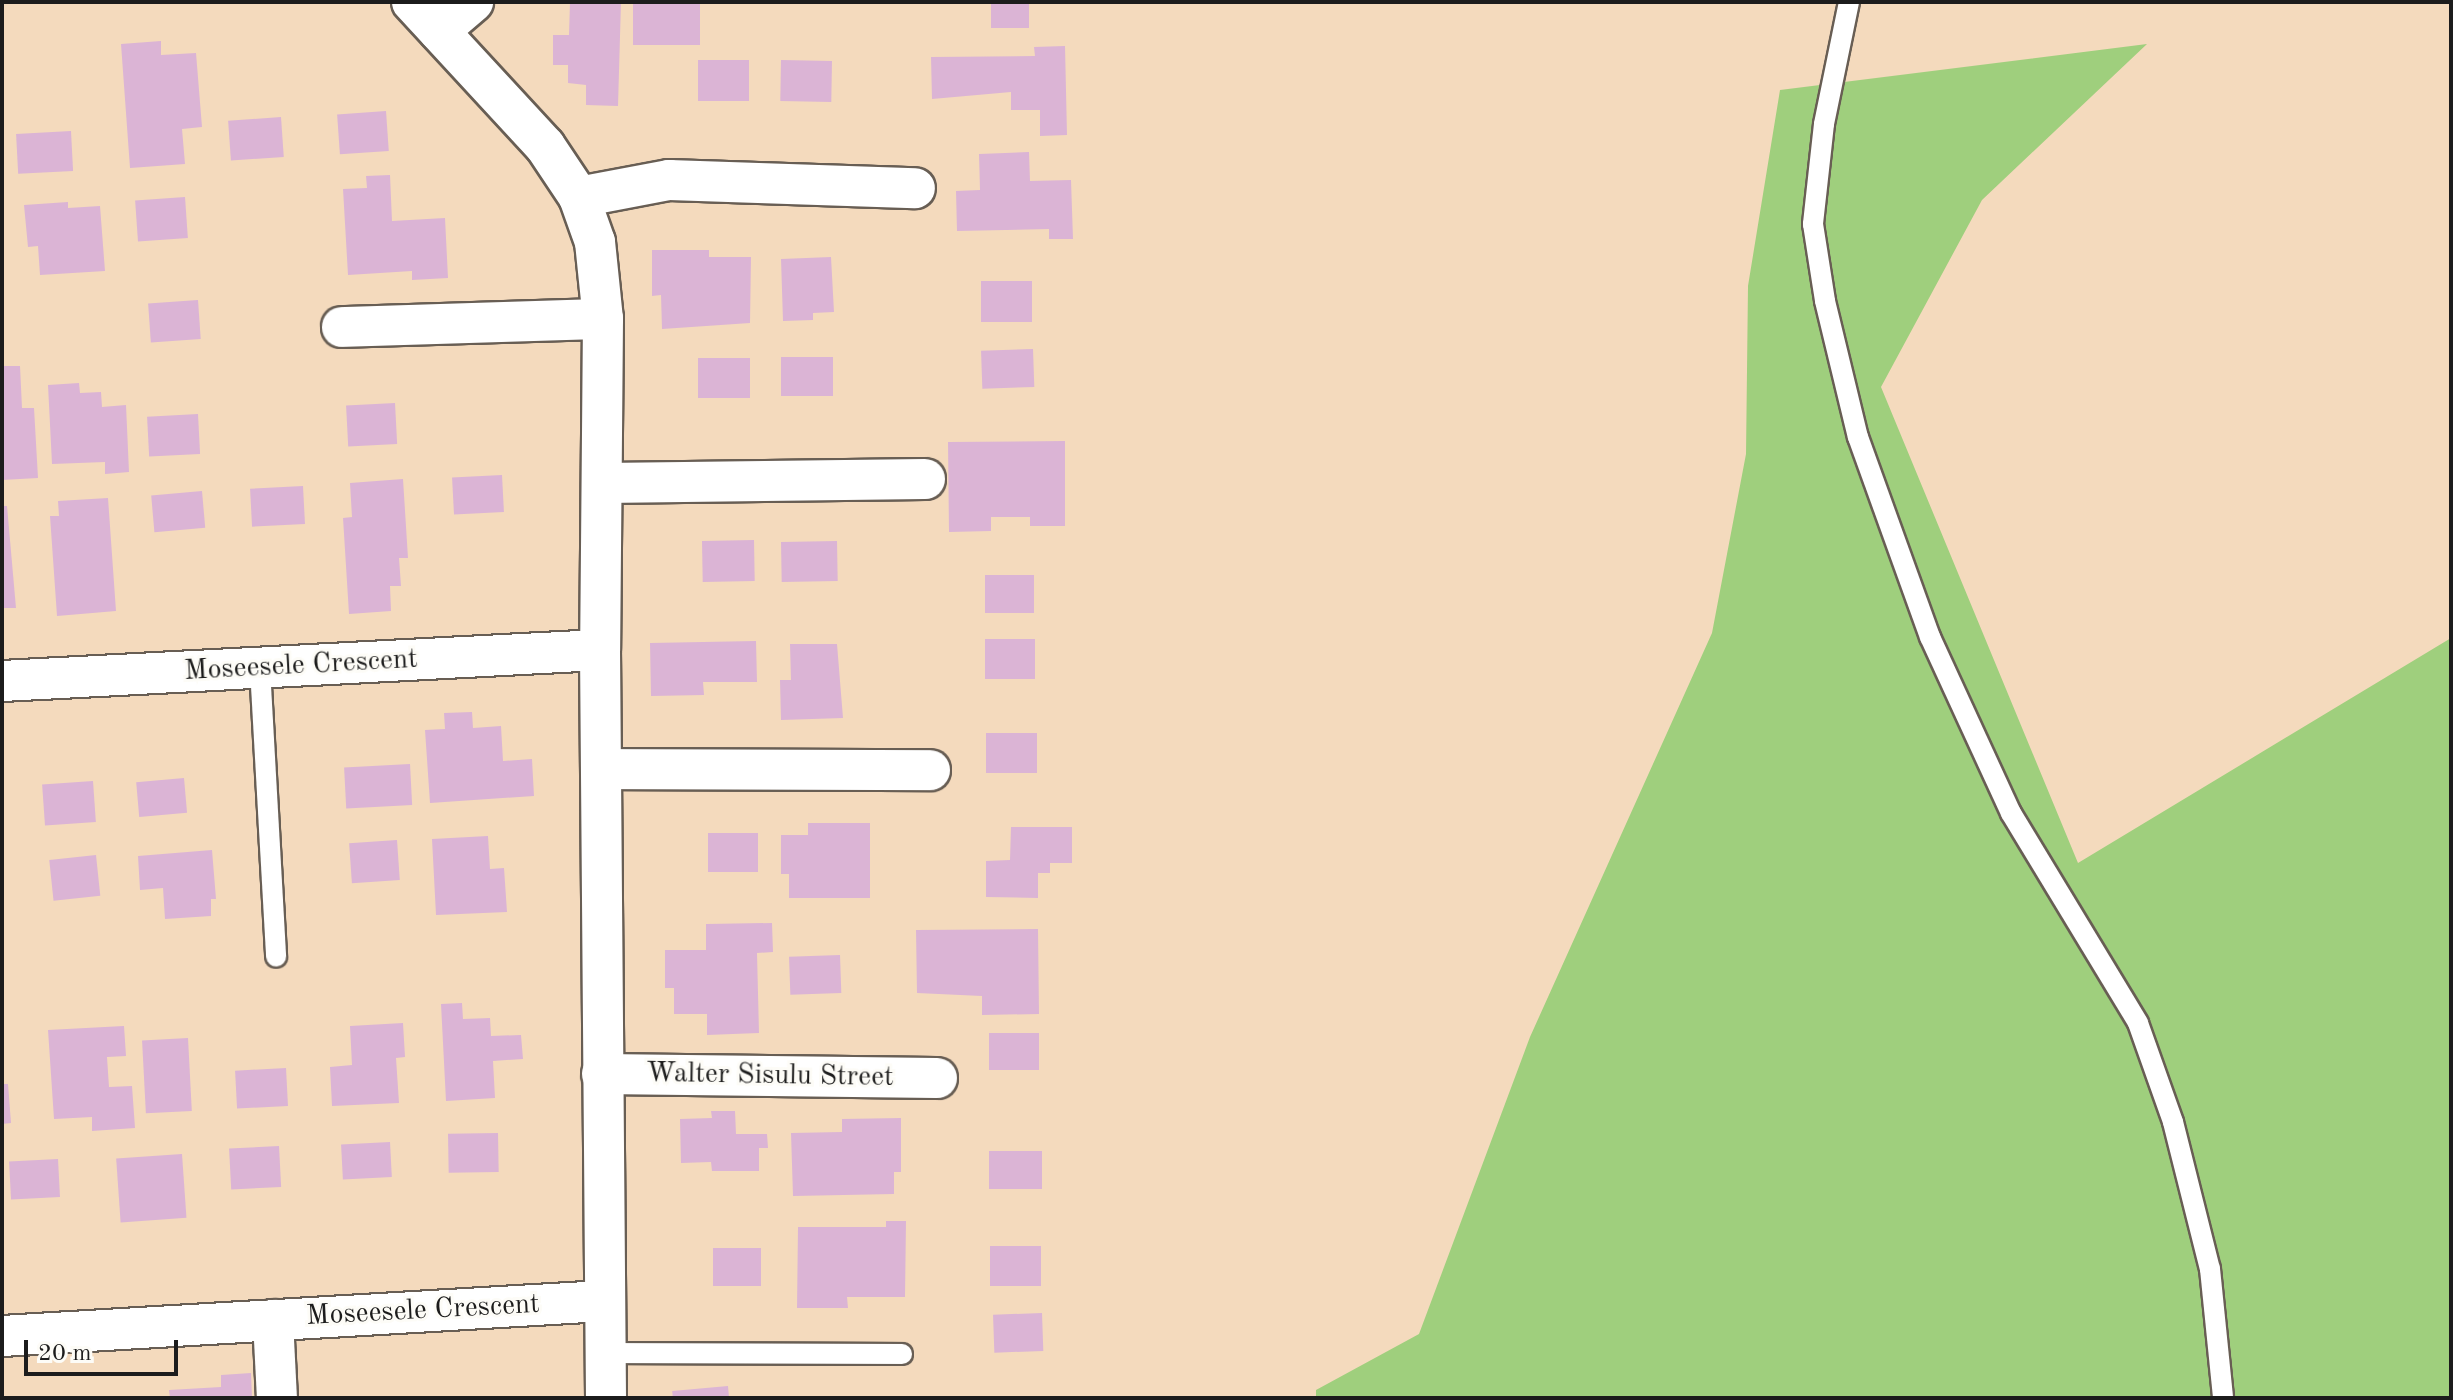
<!DOCTYPE html>
<html>
<head>
<meta charset="utf-8">
<style>
  body { margin:0 }
  #map { position:relative; width:2453px; height:1400px; overflow:hidden; background:#f4dabd; font-family:"Old Standard TT",serif }
  div>[style] { position:absolute }
  .green>* { inset:0; background:#9fcf7d }
  .building>* { inset:0; background:#dbb4d5; transform-origin:0 0 }
  .roads { filter:drop-shadow(2px 0 #685e54) drop-shadow(-2px 0 #685e54) drop-shadow(0 2px #685e54) drop-shadow(0 -2px #685e54) }
  .service>* { height:20px; margin:-10px; padding:0 10px; transform-origin:10px; border-radius:10px; background:#fff }
  .minor>* { height:40px; margin:-20px; padding:0 20px; transform-origin:20px; border-radius:20px; background:#fff }
  span { translate:-50% -50%; white-space:nowrap; text-align:center; line-height:1.15; -webkit-text-stroke:6px #fdfcf7; paint-order:stroke }
  .street-label { font-size:28px; color:#1c1c1c }
  .frame { position:absolute; inset:0; border:4px solid #1c1c1c; pointer-events:none }
  .scale { position:absolute; left:24px; top:1340px; width:154px; height:36px; box-sizing:border-box; border:4px solid #1c1c1c; border-top:0; padding-left:10px; font-size:24px; line-height:28px; white-space:nowrap; color:#1c1c1c; -webkit-text-stroke:6px #fdfcf7; paint-order:stroke }
</style>
</head>
<body>
<div id="map">
  <div class="green">
    <div style="clip-path:polygon(2147px 44px,1982px 200px,1881px 387px,2078px 863px,2451px 638px,2451px 1398px,1316px 1398px,1316px 1390px,1419px 1334px,1530px 1037px,1712px 633px,1746px 454px,1748px 286px,1780px 90px)"></div>
  </div>
  <div class="building">
    <div style="clip-path:polygon(570px 2px,621px 2px,618px 106px,586px 105px,586px 85px,568px 83px,568px 65px,553px 65px,553px 35px,569px 35px)"></div>
    <div style="left:633px;top:2px;width:67px;height:43px"></div>
    <div style="left:991px;top:2px;width:38px;height:26px"></div>
    <div style="clip-path:polygon(161px 41px,161px 55px,196px 53px,202px 127px,182px 129px,185px 164px,130px 168px,121px 44px)"></div>
    <div style="clip-path:polygon(1065px 46px,1067px 135px,1040px 136px,1040px 110px,1011px 110px,1011px 92px,932px 99px,931px 57px,1035px 56px,1034px 47px)"></div>
    <div style="left:698px;top:60px;width:51px;height:41px"></div>
    <div style="left:781px;top:60px;width:51px;height:41px;rotate:1deg"></div>
    <div style="left:386px;top:111px;width:40px;height:49px;rotate:86deg"></div>
    <div style="left:281px;top:117px;width:40px;height:53px;rotate:86deg"></div>
    <div style="left:71px;top:131px;width:40px;height:55px;rotate:87deg"></div>
    <div style="clip-path:polygon(1029px 152px,1030px 181px,1071px 180px,1073px 239px,1049px 239px,1049px 229px,957px 231px,956px 191px,980px 190px,979px 154px)"></div>
    <div style="clip-path:polygon(390px 175px,392px 221px,445px 218px,448px 278px,412px 280px,412px 271px,348px 275px,343px 189px,367px 188px,366px 176px)"></div>
    <div style="left:185px;top:197px;width:41px;height:50px;rotate:86deg"></div>
    <div style="clip-path:polygon(68px 202px,68px 208px,100px 206px,105px 271px,40px 275px,38px 246px,28px 247px,24px 205px)"></div>
    <div style="clip-path:polygon(652px 250px,709px 250px,709px 257px,751px 257px,750px 323px,662px 329px,661px 295px,652px 296px)"></div>
    <div style="clip-path:polygon(831px 257px,834px 312px,813px 313px,813px 320px,783px 321px,781px 259px)"></div>
    <div style="left:981px;top:281px;width:51px;height:41px"></div>
    <div style="left:198px;top:300px;width:39px;height:50px;rotate:86deg"></div>
    <div style="left:1033px;top:349px;width:38px;height:52px;rotate:88deg"></div>
    <div style="left:781px;top:357px;width:52px;height:39px"></div>
    <div style="left:698px;top:358px;width:52px;height:40px"></div>
    <div style="clip-path:polygon(2px 366px,20px 366px,22px 408px,34px 408px,38px 478px,2px 480px)"></div>
    <div style="clip-path:polygon(79px 383px,80px 393px,101px 392px,102px 407px,126px 405px,129px 472px,105px 474px,105px 462px,52px 464px,48px 385px)"></div>
    <div style="left:395px;top:403px;width:41px;height:49px;rotate:87deg"></div>
    <div style="left:198px;top:414px;width:40px;height:51px;rotate:87deg"></div>
    <div style="clip-path:polygon(1065px 441px,1065px 526px,1030px 526px,1030px 517px,991px 517px,991px 531px,949px 532px,948px 442px)"></div>
    <div style="left:502px;top:475px;width:37px;height:50px;rotate:87deg"></div>
    <div style="clip-path:polygon(403px 479px,408px 558px,399px 558px,401px 586px,390px 586px,391px 611px,349px 614px,343px 518px,352px 517px,350px 483px)"></div>
    <div style="left:303px;top:486px;width:38px;height:53px;rotate:87deg"></div>
    <div style="left:202px;top:491px;width:37px;height:51px;rotate:85deg"></div>
    <div style="clip-path:polygon(108px 498px,116px 611px,57px 616px,50px 516px,59px 516px,58px 501px)"></div>
    <div style="clip-path:polygon(2px 506px,7px 506px,16px 608px,2px 608px)"></div>
    <div style="left:754px;top:540px;width:41px;height:52px;rotate:89deg"></div>
    <div style="left:837px;top:541px;width:40px;height:56px;rotate:89deg"></div>
    <div style="left:1034px;top:575px;width:38px;height:49px;rotate:90deg"></div>
    <div style="left:1035px;top:639px;width:40px;height:50px;rotate:90deg"></div>
    <div style="clip-path:polygon(756px 641px,757px 682px,703px 682px,704px 695px,651px 696px,650px 643px)"></div>
    <div style="clip-path:polygon(790px 644px,837px 644px,843px 718px,781px 720px,780px 680px,791px 680px)"></div>
    <div style="clip-path:polygon(472px 712px,473px 728px,501px 726px,503px 761px,532px 759px,534px 796px,430px 803px,425px 730px,445px 729px,444px 713px)"></div>
    <div style="left:986px;top:733px;width:51px;height:40px"></div>
    <div style="left:410px;top:764px;width:41px;height:66px;rotate:87deg"></div>
    <div style="left:184px;top:778px;width:35px;height:48px;rotate:85deg"></div>
    <div style="left:93px;top:781px;width:41px;height:51px;rotate:86deg"></div>
    <div style="clip-path:polygon(808px 823px,870px 823px,870px 898px,789px 898px,789px 874px,781px 874px,781px 835px,808px 835px)"></div>
    <div style="clip-path:polygon(1011px 827px,1072px 827px,1072px 863px,1050px 863px,1050px 873px,1038px 873px,1038px 898px,986px 897px,986px 861px,1010px 860px)"></div>
    <div style="left:758px;top:833px;width:39px;height:50px;rotate:90deg"></div>
    <div style="clip-path:polygon(488px 836px,490px 869px,504px 868px,507px 912px,436px 915px,432px 839px)"></div>
    <div style="left:397px;top:840px;width:40px;height:48px;rotate:86deg"></div>
    <div style="clip-path:polygon(212px 850px,216px 899px,211px 899px,211px 916px,165px 919px,163px 888px,140px 890px,138px 856px)"></div>
    <div style="left:96px;top:855px;width:41px;height:47px;rotate:84deg"></div>
    <div style="clip-path:polygon(772px 923px,773px 952px,757px 953px,759px 1033px,707px 1035px,707px 1014px,674px 1014px,674px 988px,665px 988px,665px 950px,706px 950px,706px 924px)"></div>
    <div style="clip-path:polygon(1038px 929px,1039px 1014px,982px 1015px,982px 996px,917px 993px,916px 930px)"></div>
    <div style="left:840px;top:955px;width:38px;height:51px;rotate:88deg"></div>
    <div style="clip-path:polygon(462px 1003px,463px 1019px,490px 1018px,491px 1036px,521px 1035px,523px 1059px,493px 1061px,495px 1098px,446px 1101px,441px 1004px)"></div>
    <div style="clip-path:polygon(403px 1023px,405px 1057px,396px 1058px,399px 1103px,332px 1106px,330px 1067px,352px 1065px,350px 1026px)"></div>
    <div style="clip-path:polygon(124px 1026px,126px 1056px,107px 1057px,109px 1087px,132px 1086px,135px 1128px,92px 1131px,92px 1117px,54px 1119px,48px 1030px)"></div>
    <div style="left:989px;top:1033px;width:50px;height:37px"></div>
    <div style="left:188px;top:1038px;width:73px;height:46px;rotate:87deg"></div>
    <div style="left:286px;top:1068px;width:38px;height:51px;rotate:87deg"></div>
    <div style="clip-path:polygon(2px 1084px,8px 1084px,11px 1123px,2px 1124px)"></div>
    <div style="clip-path:polygon(711px 1111px,735px 1111px,736px 1134px,767px 1134px,768px 1148px,759px 1148px,759px 1171px,712px 1171px,711px 1162px,681px 1163px,680px 1119px,712px 1118px)"></div>
    <div style="clip-path:polygon(901px 1118px,901px 1172px,894px 1172px,894px 1194px,793px 1196px,791px 1133px,842px 1132px,842px 1119px)"></div>
    <div style="left:498px;top:1133px;width:39px;height:50px;rotate:89deg"></div>
    <div style="left:390px;top:1142px;width:35px;height:49px;rotate:87deg"></div>
    <div style="left:279px;top:1146px;width:41px;height:50px;rotate:87deg"></div>
    <div style="left:989px;top:1151px;width:53px;height:38px"></div>
    <div style="left:182px;top:1154px;width:64px;height:66px;rotate:86deg"></div>
    <div style="left:58px;top:1159px;width:38px;height:49px;rotate:87deg"></div>
    <div style="clip-path:polygon(886px 1221px,906px 1221px,905px 1297px,847px 1297px,848px 1308px,797px 1308px,798px 1227px,886px 1227px)"></div>
    <div style="left:990px;top:1246px;width:51px;height:40px"></div>
    <div style="left:713px;top:1248px;width:48px;height:38px"></div>
    <div style="left:1042px;top:1313px;width:38px;height:49px;rotate:88deg"></div>
    <div style="clip-path:polygon(251px 1373px,252px 1398px,170px 1398px,169px 1390px,221px 1387px,221px 1375px)"></div>
    <div style="left:728px;top:1386px;width:12px;height:56px;rotate:85deg"></div>
  </div>
  <div class="roads">
    <div class="service">
      <div style="left:1849px;top:2px;width:125px;rotate:101.6deg"></div>
      <div style="left:1824px;top:124px;width:101px;rotate:96.3deg"></div>
      <div style="left:1813px;top:224px;width:78px;rotate:81.1deg"></div>
      <div style="left:1825px;top:301px;width:140px;rotate:76.4deg"></div>
      <div style="left:1858px;top:437px;width:213px;rotate:70.2deg"></div>
      <div style="left:1930px;top:637px;width:194px;rotate:65.3deg"></div>
      <div style="left:2011px;top:813px;width:245px;rotate:58.8deg"></div>
      <div style="left:2138px;top:1023px;width:105px;rotate:70.5deg"></div>
      <div style="left:2173px;top:1122px;width:152px;rotate:75.9deg"></div>
      <div style="left:2210px;top:1269px;width:130px;rotate:84.2deg"></div>
      <div style="left:260px;top:668px;width:289px;rotate:86.8deg"></div>
      <div style="left:605px;top:1353px;width:297px;rotate:0.2deg"></div>
    </div>
    <div class="minor">
      <div style="left:412px;top:2px;width:196px;rotate:47.3deg"></div>
      <div style="left:545px;top:146px;width:61px;rotate:56.3deg"></div>
      <div style="left:579px;top:197px;width:48px;rotate:70.4deg"></div>
      <div style="left:595px;top:242px;width:77px;rotate:84.1deg"></div>
      <div style="left:603px;top:319px;width:331px;rotate:90.5deg"></div>
      <div style="left:600px;top:650px;width:748px;rotate:89.54deg"></div>
      <div style="left:439px;top:31px;width:45px;rotate:-40.5deg"></div>
      <div style="left:579px;top:197px;width:92px;rotate:-10.7deg"></div>
      <div style="left:669px;top:180px;width:246px;rotate:1.9deg"></div>
      <div style="left:342px;top:327px;width:261px;rotate:-1.8deg"></div>
      <div style="left:604px;top:483px;width:321px;rotate:-0.7deg"></div>
      <div style="left:2px;top:681px;width:599px;rotate:-2.97deg"></div>
      <div style="left:601px;top:769px;width:329px;rotate:0.2deg"></div>
      <div style="left:602px;top:1074px;width:335px;rotate:0.7deg"></div>
      <div style="left:273px;top:1320px;width:78px;rotate:87.1deg"></div>
      <div style="left:2px;top:1336px;width:603px;rotate:-3.33deg"></div>
    </div>
  </div>
  <div class="street-label">
    <span style="left:301px;top:666px;rotate:-3deg">Moseesele Crescent</span>
    <span style="left:770px;top:1076px;rotate:1deg">Walter Sisulu Street</span>
    <span style="left:423px;top:1311px;rotate:-3deg">Moseesele Crescent</span>
  </div>
  <div class="frame"></div>
  <div class="scale">20 m</div>
</div>
</body>
</html>
